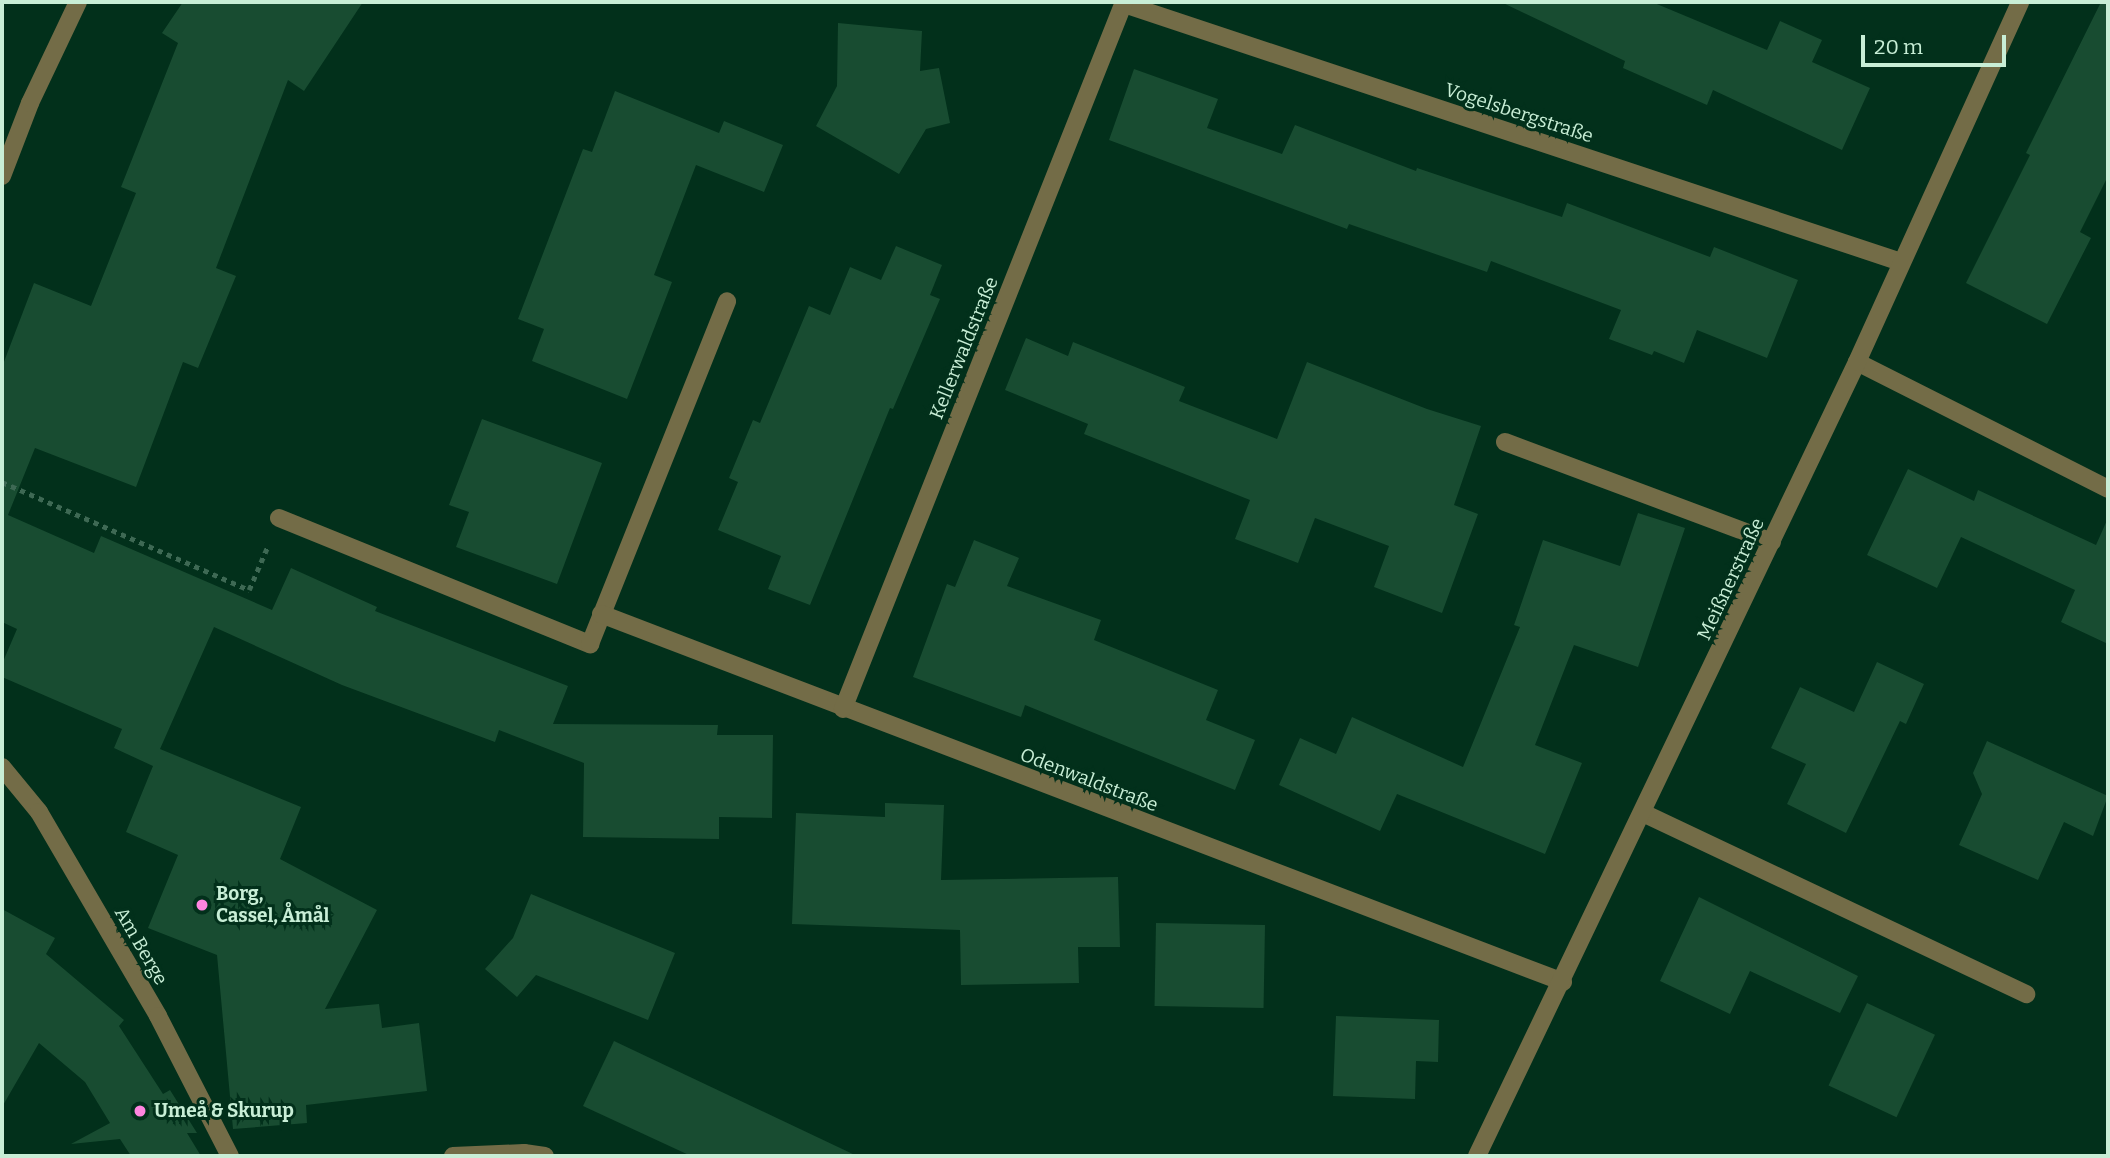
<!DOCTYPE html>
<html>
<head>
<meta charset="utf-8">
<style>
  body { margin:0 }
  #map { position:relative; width:2110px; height:1158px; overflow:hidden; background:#02301b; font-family:Bitter,serif }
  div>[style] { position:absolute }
  .building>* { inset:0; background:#184c31; transform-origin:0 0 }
  .path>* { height:4.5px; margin-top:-2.25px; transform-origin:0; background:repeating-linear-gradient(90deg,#3e6954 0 5px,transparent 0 10px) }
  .minor>* { height:18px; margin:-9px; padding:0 9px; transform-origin:9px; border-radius:9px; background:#736c47 }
  .dots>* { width:19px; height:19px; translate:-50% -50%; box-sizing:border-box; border:4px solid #02301b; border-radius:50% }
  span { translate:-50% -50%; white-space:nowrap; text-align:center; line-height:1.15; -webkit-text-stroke:6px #02301b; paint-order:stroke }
  .street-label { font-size:19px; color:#c8eed6 }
  .poi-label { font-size:19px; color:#c8eed6; font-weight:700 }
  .left { translate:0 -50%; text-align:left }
  .frame { position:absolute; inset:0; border:4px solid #c8eed6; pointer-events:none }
  .scale { position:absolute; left:1861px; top:35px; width:145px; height:32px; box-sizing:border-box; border:4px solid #c8eed6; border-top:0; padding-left:9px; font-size:21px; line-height:24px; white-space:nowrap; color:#c8eed6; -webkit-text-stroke:5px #02301b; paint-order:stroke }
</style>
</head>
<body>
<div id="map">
  <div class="building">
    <div style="clip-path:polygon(183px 2px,363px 2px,304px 91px,288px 80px,216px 268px,236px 276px,198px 368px,183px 362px,136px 487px,35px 448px,8px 515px,94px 553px,101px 536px,272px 610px,291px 568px,377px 607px,375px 611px,568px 686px,553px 724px,718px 725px,717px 735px,773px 735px,772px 818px,719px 817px,719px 839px,583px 837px,584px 763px,499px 730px,495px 742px,342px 685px,214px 627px,160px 749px,301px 807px,280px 859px,377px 910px,325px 1009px,379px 1004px,382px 1028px,419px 1023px,427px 1091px,306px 1105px,307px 1123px,233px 1129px,217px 955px,148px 928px,178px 855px,126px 832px,153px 766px,114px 748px,122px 729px,2px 677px,2px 664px,17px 629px,2px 622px,2px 367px,34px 283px,91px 306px,136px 193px,121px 187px,178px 43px,162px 33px)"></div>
    <div style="clip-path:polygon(1501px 2px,1652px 2px,1767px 50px,1780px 21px,1822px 40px,1812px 62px,1870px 88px,1842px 150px,1713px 90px,1707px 105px,1623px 68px,1625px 61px)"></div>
    <div style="clip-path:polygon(2101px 2px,2108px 2px,2108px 176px,2080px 232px,2091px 238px,2047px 324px,1966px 283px,2030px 155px,2026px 153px)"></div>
    <div style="clip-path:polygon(838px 23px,922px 31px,920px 71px,939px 68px,950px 123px,926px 129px,899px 174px,816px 126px,837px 86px)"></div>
    <div style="clip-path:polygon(1134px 69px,1218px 99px,1207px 128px,1282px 154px,1295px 125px,1416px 171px,1417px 168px,1562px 217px,1567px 203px,1710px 257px,1714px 247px,1798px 280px,1767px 358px,1697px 330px,1684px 363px,1654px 351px,1652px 355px,1609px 339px,1621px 310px,1491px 261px,1487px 272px,1349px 224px,1347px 229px,1109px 140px)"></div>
    <div style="clip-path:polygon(615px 91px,719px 133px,724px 121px,783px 145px,764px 192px,696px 165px,654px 275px,672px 282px,627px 399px,532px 361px,544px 329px,518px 319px,583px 149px,592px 152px)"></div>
    <div style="clip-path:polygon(896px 246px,942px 265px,930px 295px,940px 299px,893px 409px,890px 408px,810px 605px,768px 589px,781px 556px,718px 530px,738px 482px,729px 478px,753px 420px,760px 423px,809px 306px,830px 315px,850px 267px,881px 280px)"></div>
    <div style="clip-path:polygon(1026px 338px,1068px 356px,1073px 342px,1185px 387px,1179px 401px,1277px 439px,1307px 362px,1427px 409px,1481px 426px,1454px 505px,1478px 514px,1442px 613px,1374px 587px,1389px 546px,1315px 518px,1298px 563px,1235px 539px,1250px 500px,1084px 434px,1088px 424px,1005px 390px)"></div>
    <div style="clip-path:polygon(482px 419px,602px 463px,557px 584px,456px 547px,469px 512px,449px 505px)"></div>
    <div style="clip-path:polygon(1908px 469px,1974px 501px,1978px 490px,2096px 545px,2108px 518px,2108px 644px,2061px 622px,2075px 590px,1961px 537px,1937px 588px,1867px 555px)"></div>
    <div style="clip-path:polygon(1638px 513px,1685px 528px,1638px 667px,1574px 645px,1535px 745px,1582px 763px,1545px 854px,1397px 794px,1380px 831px,1279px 785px,1300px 738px,1336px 754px,1352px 717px,1463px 767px,1520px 627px,1514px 625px,1543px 540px,1620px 566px)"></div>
    <div style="clip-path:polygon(974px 540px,1019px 558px,1007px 586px,1101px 620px,1094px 640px,1218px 690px,1206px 720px,1255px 740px,1235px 790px,1025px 705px,1021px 717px,913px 677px,947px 584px,955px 587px)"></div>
    <div style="clip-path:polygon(1877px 662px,1924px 684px,1906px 724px,1900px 721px,1846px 833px,1787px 804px,1806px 764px,1771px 748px,1800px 687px,1854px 712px)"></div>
    <div style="clip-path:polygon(1987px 741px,2108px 796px,2093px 836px,2064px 822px,2038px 880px,1959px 845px,1982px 794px,1973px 773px)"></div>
    <div style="clip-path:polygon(885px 803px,944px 805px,941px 880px,1118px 877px,1120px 947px,1078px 947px,1079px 983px,961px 985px,960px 930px,792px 924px,796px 813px,885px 817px)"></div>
    <div style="clip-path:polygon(531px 894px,675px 953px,648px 1020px,536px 975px,517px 997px,485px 969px,513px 938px)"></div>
    <div style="clip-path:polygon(1699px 897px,1858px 976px,1840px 1013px,1750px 971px,1730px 1014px,1660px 981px)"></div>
    <div style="clip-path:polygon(2px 909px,55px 938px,46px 954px,124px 1020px,119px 1026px,163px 1094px,170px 1090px,197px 1133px,187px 1133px,201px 1156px,131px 1156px,120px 1139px,71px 1144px,110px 1123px,85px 1082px,39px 1043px,2px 1107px)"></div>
    <div style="left:1156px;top:923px;width:109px;height:83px;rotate:1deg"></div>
    <div style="left:1867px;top:1003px;width:75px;height:91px;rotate:25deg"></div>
    <div style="clip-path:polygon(1336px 1016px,1439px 1020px,1438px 1062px,1416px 1061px,1415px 1099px,1333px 1096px)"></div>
    <div style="clip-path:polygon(614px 1041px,857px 1156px,691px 1156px,583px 1106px)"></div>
  </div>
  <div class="path">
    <div style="left:2px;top:482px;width:270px;rotate:23.6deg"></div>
    <div style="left:249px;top:590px;width:46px;rotate:-66.8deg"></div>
  </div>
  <div class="minor">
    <div style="left:1124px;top:4px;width:819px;rotate:18.37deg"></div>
    <div style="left:2px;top:176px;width:78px;rotate:-69deg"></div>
    <div style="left:30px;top:103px;width:112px;rotate:-64.6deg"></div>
    <div style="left:1857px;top:362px;width:281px;rotate:26.8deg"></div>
    <div style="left:1505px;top:442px;width:285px;rotate:20.5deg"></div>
    <div style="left:279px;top:518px;width:336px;rotate:22.1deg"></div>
    <div style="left:590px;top:644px;width:369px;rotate:-68.2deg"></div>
    <div style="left:601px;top:614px;width:1030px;rotate:20.93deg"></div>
    <div style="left:843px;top:709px;width:761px;rotate:-68.32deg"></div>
    <div style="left:2px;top:767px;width:58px;rotate:50.6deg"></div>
    <div style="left:39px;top:812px;width:236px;rotate:59.7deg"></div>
    <div style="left:158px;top:1016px;width:157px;rotate:62.8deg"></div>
    <div style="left:1643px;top:813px;width:424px;rotate:25.3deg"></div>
    <div style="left:453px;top:1156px;width:71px;rotate:-2.4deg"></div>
    <div style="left:524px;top:1153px;width:21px;rotate:8deg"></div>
    <div style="left:1477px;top:1156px;width:880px;rotate:-64.42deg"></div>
    <div style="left:1857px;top:362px;width:395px;rotate:-65.6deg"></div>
  </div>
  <div class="dots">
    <div style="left:202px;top:905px;background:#fe85df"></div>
    <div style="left:140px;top:1111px;background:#fe85df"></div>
  </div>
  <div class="street-label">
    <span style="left:1519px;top:113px;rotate:18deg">Vogelsbergstraße</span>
    <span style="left:964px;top:348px;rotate:-68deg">Kellerwaldstraße</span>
    <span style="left:1731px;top:579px;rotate:-65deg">Meißnerstraße</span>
    <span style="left:1089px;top:780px;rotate:21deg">Odenwaldstraße</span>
    <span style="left:141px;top:946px;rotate:60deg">Am Berge</span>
  </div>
  <div class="poi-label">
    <span class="left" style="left:216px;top:905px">Borg,<br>Cassel, Åmål</span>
    <span class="left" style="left:154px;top:1111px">Umeå &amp; Skurup</span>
  </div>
  <div class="frame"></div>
  <div class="scale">20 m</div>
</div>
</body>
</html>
